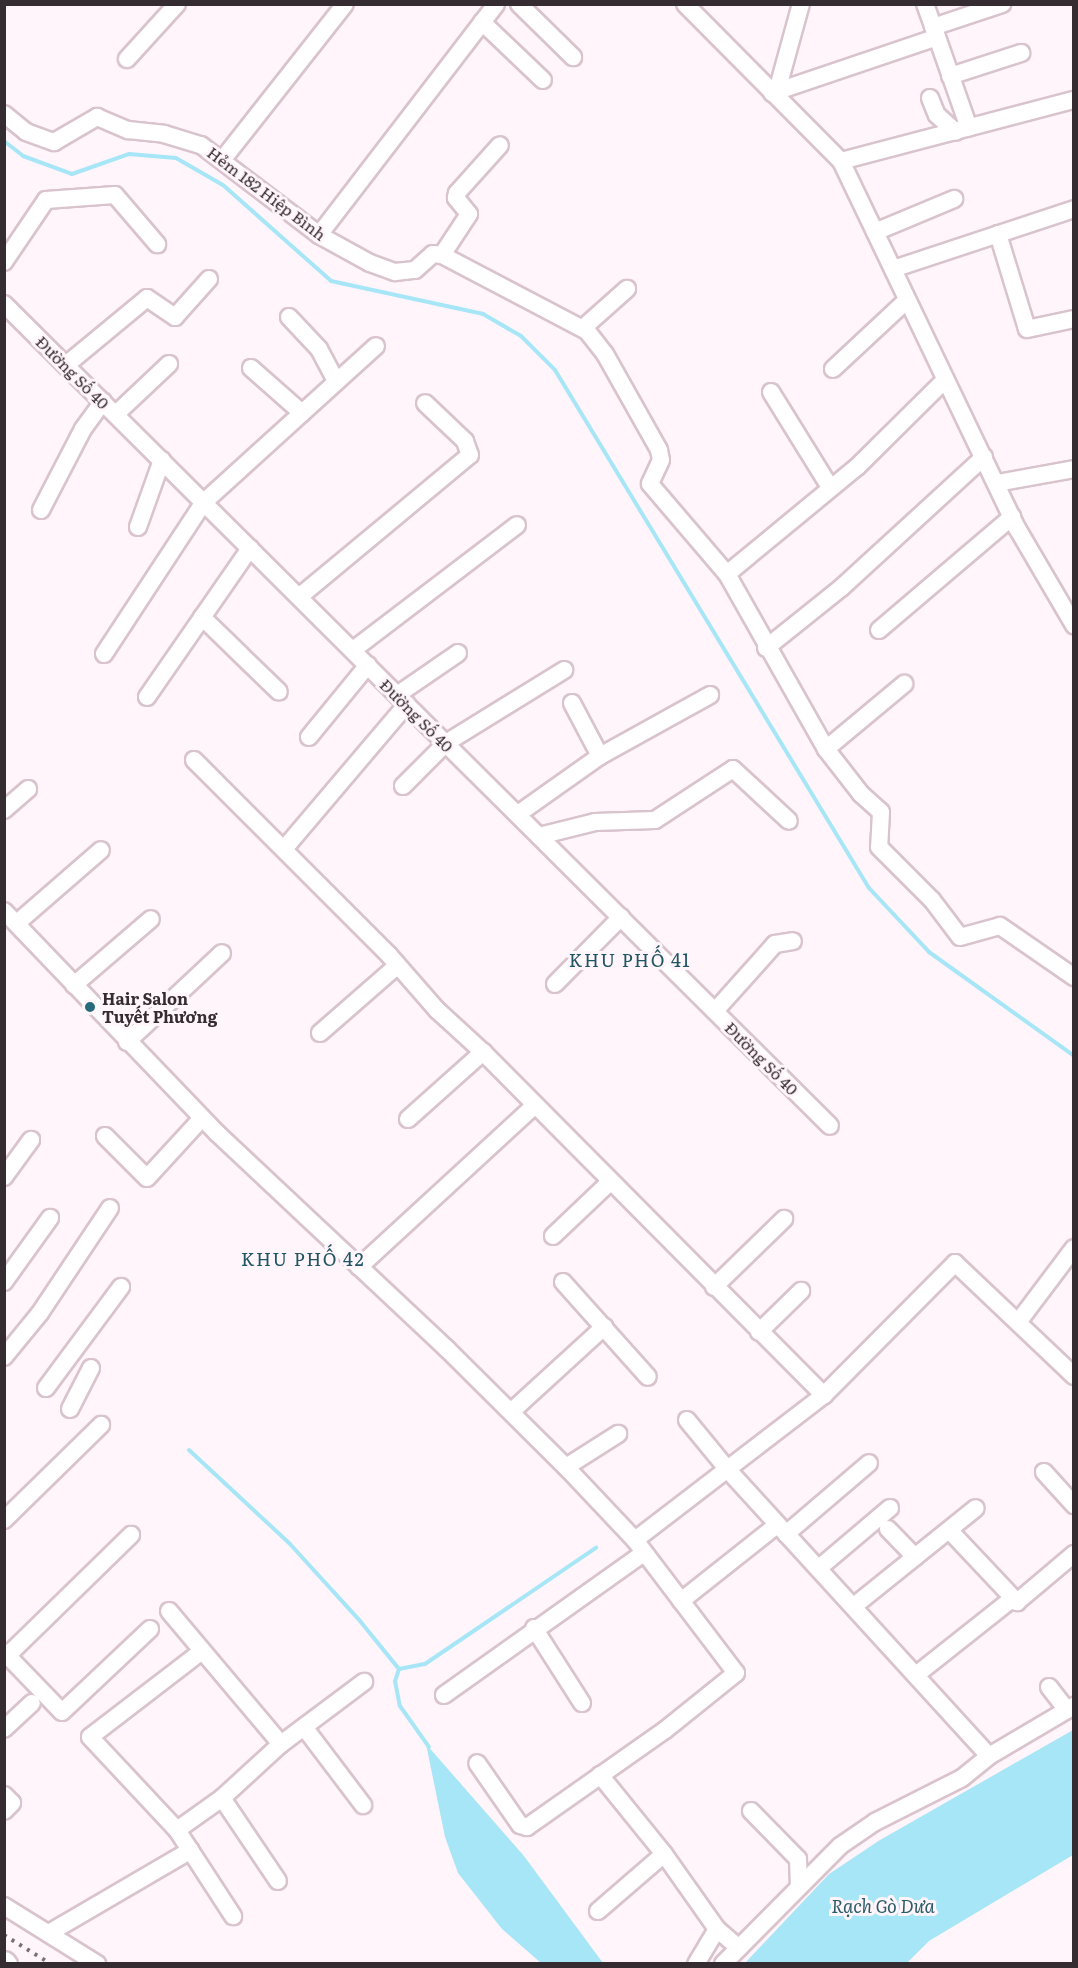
<!DOCTYPE html>
<html>
<head>
<meta charset="utf-8">
<style>
  body { margin:0 }
  #map { position:relative; width:1078px; height:1968px; overflow:hidden; background:#fff5fa; font-family:Literata,serif }
  div>[style] { position:absolute }
  .water>* { inset:0; background:#a7e6f7 }
  .stream>* { height:4px; margin:-2px; padding:0 2px; transform-origin:2px; border-radius:2px; background:#a7e6f7 }
  .roads { filter:drop-shadow(2px 0 #d9c3cd) drop-shadow(-2px 0 #d9c3cd) drop-shadow(0 2px #d9c3cd) drop-shadow(0 -2px #d9c3cd) }
  .minor>* { height:16px; margin:-8px; padding:0 8px; transform-origin:8px; border-radius:8px; background:#fff }
  .major>* { height:21px; margin:-10.5px; padding:0 10.5px; transform-origin:10.5px; border-radius:10.5px; background:#fff }
  .rail>* { height:4px; margin-top:-2px; transform-origin:0; background:repeating-linear-gradient(90deg,#797074 0 3px,transparent 0 9px) }
  .dots>* { width:16px; height:16px; translate:-50% -50%; box-sizing:border-box; border:3px solid #fff5fa; border-radius:50% }
  span { translate:-50% -50%; white-space:nowrap; text-align:center; line-height:1.15; -webkit-text-stroke:6px #fff5fa; paint-order:stroke }
  .street-label { font-size:16px; color:#342c30 }
  .poi-label { font-size:16px; color:#342c30; font-weight:700 }
  .left { translate:0 -50%; text-align:left }
  .neighbourhood-label { font-size:18px; color:#205663; letter-spacing:1.5px }
  .water-label { font-size:18px; color:#2b5d69; font-style:italic }
  .frame { position:absolute; inset:0; border:6px solid #342c30; pointer-events:none }
</style>
</head>
<body>
<div id="map">
  <div class="water">
    <div style="clip-path:polygon(1073px 1730px,1073px 1855px,929px 1941px,907px 1963px,745px 1963px,829px 1874px,880px 1840px)"></div>
    <div style="clip-path:polygon(426px 1744px,524px 1856px,603px 1963px,541px 1963px,502px 1929px,458px 1873px,445px 1837px)"></div>
  </div>
  <div class="stream">
    <div style="left:4px;top:141px;width:24px;rotate:38deg"></div>
    <div style="left:23px;top:156px;width:52px;rotate:20.2deg"></div>
    <div style="left:72px;top:174px;width:60px;rotate:-19.3deg"></div>
    <div style="left:129px;top:154px;width:47px;rotate:4.9deg"></div>
    <div style="left:176px;top:158px;width:54px;rotate:29.9deg"></div>
    <div style="left:223px;top:185px;width:144px;rotate:41.6deg"></div>
    <div style="left:331px;top:281px;width:156px;rotate:12.2deg"></div>
    <div style="left:483px;top:314px;width:44px;rotate:30.1deg"></div>
    <div style="left:521px;top:336px;width:48px;rotate:45deg"></div>
    <div style="left:555px;top:370px;width:606px;rotate:58.78deg"></div>
    <div style="left:869px;top:888px;width:88px;rotate:46.8deg"></div>
    <div style="left:929px;top:952px;width:178px;rotate:35.6deg"></div>
    <div style="left:189px;top:1450px;width:138px;rotate:42.9deg"></div>
    <div style="left:290px;top:1544px;width:104px;rotate:47.7deg"></div>
    <div style="left:360px;top:1621px;width:62px;rotate:50.9deg"></div>
    <div style="left:399px;top:1669px;width:13px;rotate:108deg"></div>
    <div style="left:395px;top:1681px;width:25px;rotate:79deg"></div>
    <div style="left:400px;top:1706px;width:50px;rotate:54.7deg"></div>
    <div style="left:399px;top:1669px;width:26px;rotate:-11deg"></div>
    <div style="left:425px;top:1664px;width:207px;rotate:-34.2deg"></div>
  </div>
  <div class="roads">
    <div class="minor">
      <div style="left:519px;top:4px;width:76px;rotate:44.5deg"></div>
      <div style="left:685px;top:4px;width:221px;rotate:45.2deg"></div>
      <div style="left:841px;top:161px;width:407px;rotate:64.4deg"></div>
      <div style="left:1017px;top:528px;width:113px;rotate:59.6deg"></div>
      <div style="left:482px;top:22px;width:84px;rotate:43.6deg"></div>
      <div style="left:933px;top:27px;width:73px;rotate:-18.4deg"></div>
      <div style="left:937px;top:37px;width:96px;rotate:70.6deg"></div>
      <div style="left:127px;top:59px;width:74px;rotate:-47.7deg"></div>
      <div style="left:950px;top:76px;width:75px;rotate:-17.9deg"></div>
      <div style="left:777px;top:91px;width:90px;rotate:-74.6deg"></div>
      <div style="left:772px;top:93px;width:174px;rotate:-18.7deg"></div>
      <div style="left:937px;top:37px;width:35px;rotate:-110deg"></div>
      <div style="left:930px;top:98px;width:18px;rotate:68deg"></div>
      <div style="left:937px;top:115px;width:25px;rotate:42deg"></div>
      <div style="left:4px;top:114px;width:28px;rotate:39deg"></div>
      <div style="left:26px;top:132px;width:30px;rotate:20deg"></div>
      <div style="left:54px;top:142px;width:50px;rotate:-30.2deg"></div>
      <div style="left:97px;top:117px;width:34px;rotate:23deg"></div>
      <div style="left:128px;top:130px;width:36px;rotate:6deg"></div>
      <div style="left:164px;top:134px;width:39px;rotate:17deg"></div>
      <div style="left:201px;top:145px;width:148px;rotate:37.3deg"></div>
      <div style="left:319px;top:235px;width:58px;rotate:28.8deg"></div>
      <div style="left:370px;top:263px;width:27px;rotate:20deg"></div>
      <div style="left:395px;top:272px;width:20px;rotate:-6deg"></div>
      <div style="left:415px;top:270px;width:24px;rotate:-42deg"></div>
      <div style="left:433px;top:254px;width:9px;rotate:6deg"></div>
      <div style="left:442px;top:255px;width:164px;rotate:27.7deg"></div>
      <div style="left:587px;top:331px;width:29px;rotate:52deg"></div>
      <div style="left:605px;top:354px;width:110px;rotate:60.6deg"></div>
      <div style="left:659px;top:450px;width:10px;rotate:79deg"></div>
      <div style="left:661px;top:460px;width:26px;rotate:115deg"></div>
      <div style="left:650px;top:484px;width:118px;rotate:49.5deg"></div>
      <div style="left:727px;top:574px;width:201px;rotate:60.5deg"></div>
      <div style="left:826px;top:749px;width:57px;rotate:52.1deg"></div>
      <div style="left:861px;top:794px;width:27px;rotate:42deg"></div>
      <div style="left:881px;top:812px;width:35px;rotate:93deg"></div>
      <div style="left:879px;top:847px;width:75px;rotate:45deg"></div>
      <div style="left:932px;top:900px;width:46px;rotate:52.9deg"></div>
      <div style="left:960px;top:937px;width:41px;rotate:-15.4deg"></div>
      <div style="left:1000px;top:926px;width:90px;rotate:34.6deg"></div>
      <div style="left:223px;top:159px;width:197px;rotate:-51.8deg"></div>
      <div style="left:841px;top:161px;width:241px;rotate:-14.7deg"></div>
      <div style="left:875px;top:232px;width:86px;rotate:-22.7deg"></div>
      <div style="left:998px;top:234px;width:99px;rotate:73deg"></div>
      <div style="left:1027px;top:329px;width:48px;rotate:-12deg"></div>
      <div style="left:319px;top:235px;width:291px;rotate:-52.5deg"></div>
      <div style="left:442px;top:255px;width:49px;rotate:-56.6deg"></div>
      <div style="left:469px;top:214px;width:21px;rotate:-129deg"></div>
      <div style="left:456px;top:198px;width:5px;rotate:-79deg"></div>
      <div style="left:457px;top:193px;width:64px;rotate:-48.1deg"></div>
      <div style="left:4px;top:262px;width:75px;rotate:-55.9deg"></div>
      <div style="left:46px;top:200px;width:69px;rotate:-4.1deg"></div>
      <div style="left:115px;top:195px;width:65px;rotate:49.4deg"></div>
      <div style="left:893px;top:269px;width:191px;rotate:-18.3deg"></div>
      <div style="left:4px;top:304px;width:1165px;rotate:44.86deg"></div>
      <div style="left:289px;top:317px;width:44px;rotate:46.8deg"></div>
      <div style="left:319px;top:349px;width:36px;rotate:62deg"></div>
      <div style="left:583px;top:328px;width:59px;rotate:-41.6deg"></div>
      <div style="left:66px;top:365px;width:105px;rotate:-39.6deg"></div>
      <div style="left:147px;top:298px;width:34px;rotate:34deg"></div>
      <div style="left:175px;top:317px;width:51px;rotate:-48.2deg"></div>
      <div style="left:251px;top:368px;width:68px;rotate:41.4deg"></div>
      <div style="left:833px;top:369px;width:101px;rotate:-43deg"></div>
      <div style="left:771px;top:392px;width:112px;rotate:58.2deg"></div>
      <div style="left:116px;top:414px;width:73px;rotate:-43.3deg"></div>
      <div style="left:997px;top:483px;width:78px;rotate:-10.3deg"></div>
      <div style="left:41px;top:510px;width:91px;rotate:-62.6deg"></div>
      <div style="left:83px;top:429px;width:34px;rotate:-54deg"></div>
      <div style="left:138px;top:527px;width:71px;rotate:-70.3deg"></div>
      <div style="left:727px;top:574px;width:168px;rotate:-39.5deg"></div>
      <div style="left:857px;top:467px;width:122px;rotate:-44.7deg"></div>
      <div style="left:299px;top:597px;width:222px;rotate:-39.7deg"></div>
      <div style="left:470px;top:455px;width:15px;rotate:-110deg"></div>
      <div style="left:465px;top:441px;width:55px;rotate:-136.5deg"></div>
      <div style="left:202px;top:617px;width:107px;rotate:44.2deg"></div>
      <div style="left:879px;top:630px;width:175px;rotate:-40.4deg"></div>
      <div style="left:766px;top:648px;width:96px;rotate:-38.7deg"></div>
      <div style="left:841px;top:588px;width:194px;rotate:-42.5deg"></div>
      <div style="left:353px;top:650px;width:206px;rotate:-37.3deg"></div>
      <div style="left:104px;top:654px;width:182px;rotate:-56.7deg"></div>
      <div style="left:204px;top:502px;width:232px;rotate:-42.2deg"></div>
      <div style="left:397px;top:695px;width:74px;rotate:-34.5deg"></div>
      <div style="left:147px;top:697px;width:181px;rotate:-55.3deg"></div>
      <div style="left:572px;top:703px;width:60px;rotate:62.2deg"></div>
      <div style="left:309px;top:737px;width:93px;rotate:-50.7deg"></div>
      <div style="left:826px;top:749px;width:102px;rotate:-39.8deg"></div>
      <div style="left:194px;top:760px;width:276px;rotate:45deg"></div>
      <div style="left:389px;top:955px;width:73px;rotate:48.9deg"></div>
      <div style="left:437px;top:1010px;width:62px;rotate:42.4deg"></div>
      <div style="left:483px;top:1052px;width:484px;rotate:45.2deg"></div>
      <div style="left:403px;top:786px;width:61px;rotate:-45deg"></div>
      <div style="left:446px;top:743px;width:139px;rotate:-31.7deg"></div>
      <div style="left:4px;top:810px;width:32px;rotate:-41deg"></div>
      <div style="left:518px;top:814px;width:100px;rotate:-35.3deg"></div>
      <div style="left:600px;top:756px;width:126px;rotate:-29deg"></div>
      <div style="left:539px;top:836px;width:58px;rotate:-14deg"></div>
      <div style="left:595px;top:822px;width:60px;rotate:-1.9deg"></div>
      <div style="left:655px;top:820px;width:93px;rotate:-33.2deg"></div>
      <div style="left:733px;top:769px;width:76px;rotate:42.9deg"></div>
      <div style="left:284px;top:849px;width:190px;rotate:-49.7deg"></div>
      <div style="left:4px;top:911px;width:309px;rotate:46.2deg"></div>
      <div style="left:218px;top:1134px;width:314px;rotate:43.2deg"></div>
      <div style="left:447px;top:1349px;width:168px;rotate:44.8deg"></div>
      <div style="left:566px;top:1467px;width:100px;rotate:46.6deg"></div>
      <div style="left:635px;top:1540px;width:167px;rotate:52.8deg"></div>
      <div style="left:736px;top:1673px;width:91px;rotate:141.2deg"></div>
      <div style="left:665px;top:1730px;width:169px;rotate:144.9deg"></div>
      <div style="left:527px;top:1827px;width:7px;rotate:-164deg"></div>
      <div style="left:520px;top:1825px;width:75px;rotate:-124.7deg"></div>
      <div style="left:17px;top:923px;width:111px;rotate:-41deg"></div>
      <div style="left:555px;top:984px;width:94px;rotate:-45.4deg"></div>
      <div style="left:74px;top:985px;width:101px;rotate:-40.6deg"></div>
      <div style="left:715px;top:1011px;width:90px;rotate:-48.2deg"></div>
      <div style="left:775px;top:944px;width:18px;rotate:-9deg"></div>
      <div style="left:320px;top:1033px;width:103px;rotate:-41.1deg"></div>
      <div style="left:127px;top:1042px;width:130px;rotate:-43.1deg"></div>
      <div style="left:408px;top:1119px;width:101px;rotate:-41.8deg"></div>
      <div style="left:105px;top:1136px;width:59px;rotate:45deg"></div>
      <div style="left:147px;top:1178px;width:81px;rotate:-47.5deg"></div>
      <div style="left:4px;top:1177px;width:46px;rotate:-53.9deg"></div>
      <div style="left:553px;top:1236px;width:79px;rotate:-43.5deg"></div>
      <div style="left:359px;top:1267px;width:239px;rotate:-42.6deg"></div>
      <div style="left:4px;top:1282px;width:79px;rotate:-54.3deg"></div>
      <div style="left:563px;top:1282px;width:127px;rotate:48.2deg"></div>
      <div style="left:714px;top:1287px;width:98px;rotate:-44.2deg"></div>
      <div style="left:1019px;top:1321px;width:91px;rotate:-53deg"></div>
      <div style="left:759px;top:1332px;width:59px;rotate:-44.3deg"></div>
      <div style="left:4px;top:1357px;width:57px;rotate:-50.7deg"></div>
      <div style="left:40px;top:1313px;width:126px;rotate:-56.3deg"></div>
      <div style="left:46px;top:1388px;width:126px;rotate:-53.4deg"></div>
      <div style="left:70px;top:1409px;width:46px;rotate:-62.9deg"></div>
      <div style="left:512px;top:1411px;width:125px;rotate:-42.4deg"></div>
      <div style="left:687px;top:1420px;width:65px;rotate:50.6deg"></div>
      <div style="left:728px;top:1470px;width:387px;rotate:47.6deg"></div>
      <div style="left:566px;top:1467px;width:62px;rotate:-32.4deg"></div>
      <div style="left:1044px;top:1472px;width:45px;rotate:47.7deg"></div>
      <div style="left:4px;top:1520px;width:136px;rotate:-44.4deg"></div>
      <div style="left:888px;top:1529px;width:39px;rotate:46deg"></div>
      <div style="left:950px;top:1531px;width:98px;rotate:46.7deg"></div>
      <div style="left:1017px;top:1602px;width:75px;rotate:-40.1deg"></div>
      <div style="left:786px;top:1534px;width:109px;rotate:-40.5deg"></div>
      <div style="left:635px;top:1540px;width:238px;rotate:-37.5deg"></div>
      <div style="left:824px;top:1395px;width:186px;rotate:-45.2deg"></div>
      <div style="left:955px;top:1263px;width:164px;rotate:43.5deg"></div>
      <div style="left:819px;top:1568px;width:93px;rotate:-40.2deg"></div>
      <div style="left:681px;top:1601px;width:122px;rotate:-38.4deg"></div>
      <div style="left:854px;top:1606px;width:156px;rotate:-38.8deg"></div>
      <div style="left:169px;top:1611px;width:174px;rotate:49.9deg"></div>
      <div style="left:534px;top:1628px;width:89px;rotate:57.4deg"></div>
      <div style="left:202px;top:1651px;width:141px;rotate:142.5deg"></div>
      <div style="left:90px;top:1737px;width:127px;rotate:46.9deg"></div>
      <div style="left:177px;top:1830px;width:103px;rotate:56.9deg"></div>
      <div style="left:4px;top:1652px;width:83px;rotate:46deg"></div>
      <div style="left:62px;top:1712px;width:121px;rotate:-43.3deg"></div>
      <div style="left:8px;top:1655px;width:172px;rotate:-44.3deg"></div>
      <div style="left:916px;top:1675px;width:122px;rotate:-38.4deg"></div>
      <div style="left:1049px;top:1687px;width:29px;rotate:52deg"></div>
      <div style="left:444px;top:1695px;width:245px;rotate:-35.4deg"></div>
      <div style="left:304px;top:1727px;width:98px;rotate:52.9deg"></div>
      <div style="left:4px;top:1729px;width:38px;rotate:-43deg"></div>
      <div style="left:600px;top:1775px;width:102px;rotate:51deg"></div>
      <div style="left:664px;top:1854px;width:92px;rotate:54.8deg"></div>
      <div style="left:717px;top:1929px;width:29px;rotate:41deg"></div>
      <div style="left:4px;top:1795px;width:11px;rotate:45deg"></div>
      <div style="left:12px;top:1803px;width:11px;rotate:135deg"></div>
      <div style="left:222px;top:1798px;width:100px;rotate:56deg"></div>
      <div style="left:751px;top:1811px;width:67px;rotate:45.6deg"></div>
      <div style="left:798px;top:1859px;width:26px;rotate:88deg"></div>
      <div style="left:177px;top:1830px;width:55px;rotate:-35.4deg"></div>
      <div style="left:222px;top:1798px;width:80px;rotate:-42.5deg"></div>
      <div style="left:281px;top:1744px;width:104px;rotate:-36.8deg"></div>
      <div style="left:4px;top:1906px;width:110px;rotate:31.9deg"></div>
      <div style="left:598px;top:1911px;width:87px;rotate:-40.8deg"></div>
      <div style="left:49px;top:1933px;width:164px;rotate:-30.3deg"></div>
      <div style="left:696px;top:1964px;width:41px;rotate:-59deg"></div>
      <div style="left:723px;top:1964px;width:166px;rotate:-45.2deg"></div>
      <div style="left:840px;top:1846px;width:42px;rotate:-34.4deg"></div>
      <div style="left:875px;top:1822px;width:97px;rotate:-26.8deg"></div>
      <div style="left:962px;top:1778px;width:35px;rotate:-39deg"></div>
      <div style="left:989px;top:1756px;width:99px;rotate:-30.5deg"></div>
    </div>
    <div class="major">
      <div style="left:4px;top:1962px;width:3px;rotate:45deg"></div>
    </div>
  </div>
  <div class="rail">
    <div style="left:4px;top:1935px;width:55px;rotate:31.7deg"></div>
  </div>
  <div class="dots">
    <div style="left:90px;top:1007px;background:#266b7b"></div>
  </div>
  <div class="street-label">
    <span style="left:267px;top:193px;rotate:37deg">Hẻm 182 Hiệp Bình</span>
    <span style="left:73px;top:372px;rotate:45deg">Đường Số 40</span>
    <span style="left:417px;top:715px;rotate:45deg">Đường Số 40</span>
    <span style="left:762px;top:1058px;rotate:45deg">Đường Số 40</span>
  </div>
  <div class="poi-label">
    <span class="left" style="left:102px;top:1007px">Hair Salon<br>Tuyết Phương</span>
  </div>
  <div class="neighbourhood-label">
    <span style="left:630px;top:960px">KHU PHỐ 41</span>
    <span style="left:303px;top:1259px">KHU PHỐ 42</span>
  </div>
  <div class="water-label">
    <span style="left:883px;top:1906px">Rạch Gò Dưa</span>
  </div>
  <div class="frame"></div>
</div>
</body>
</html>
